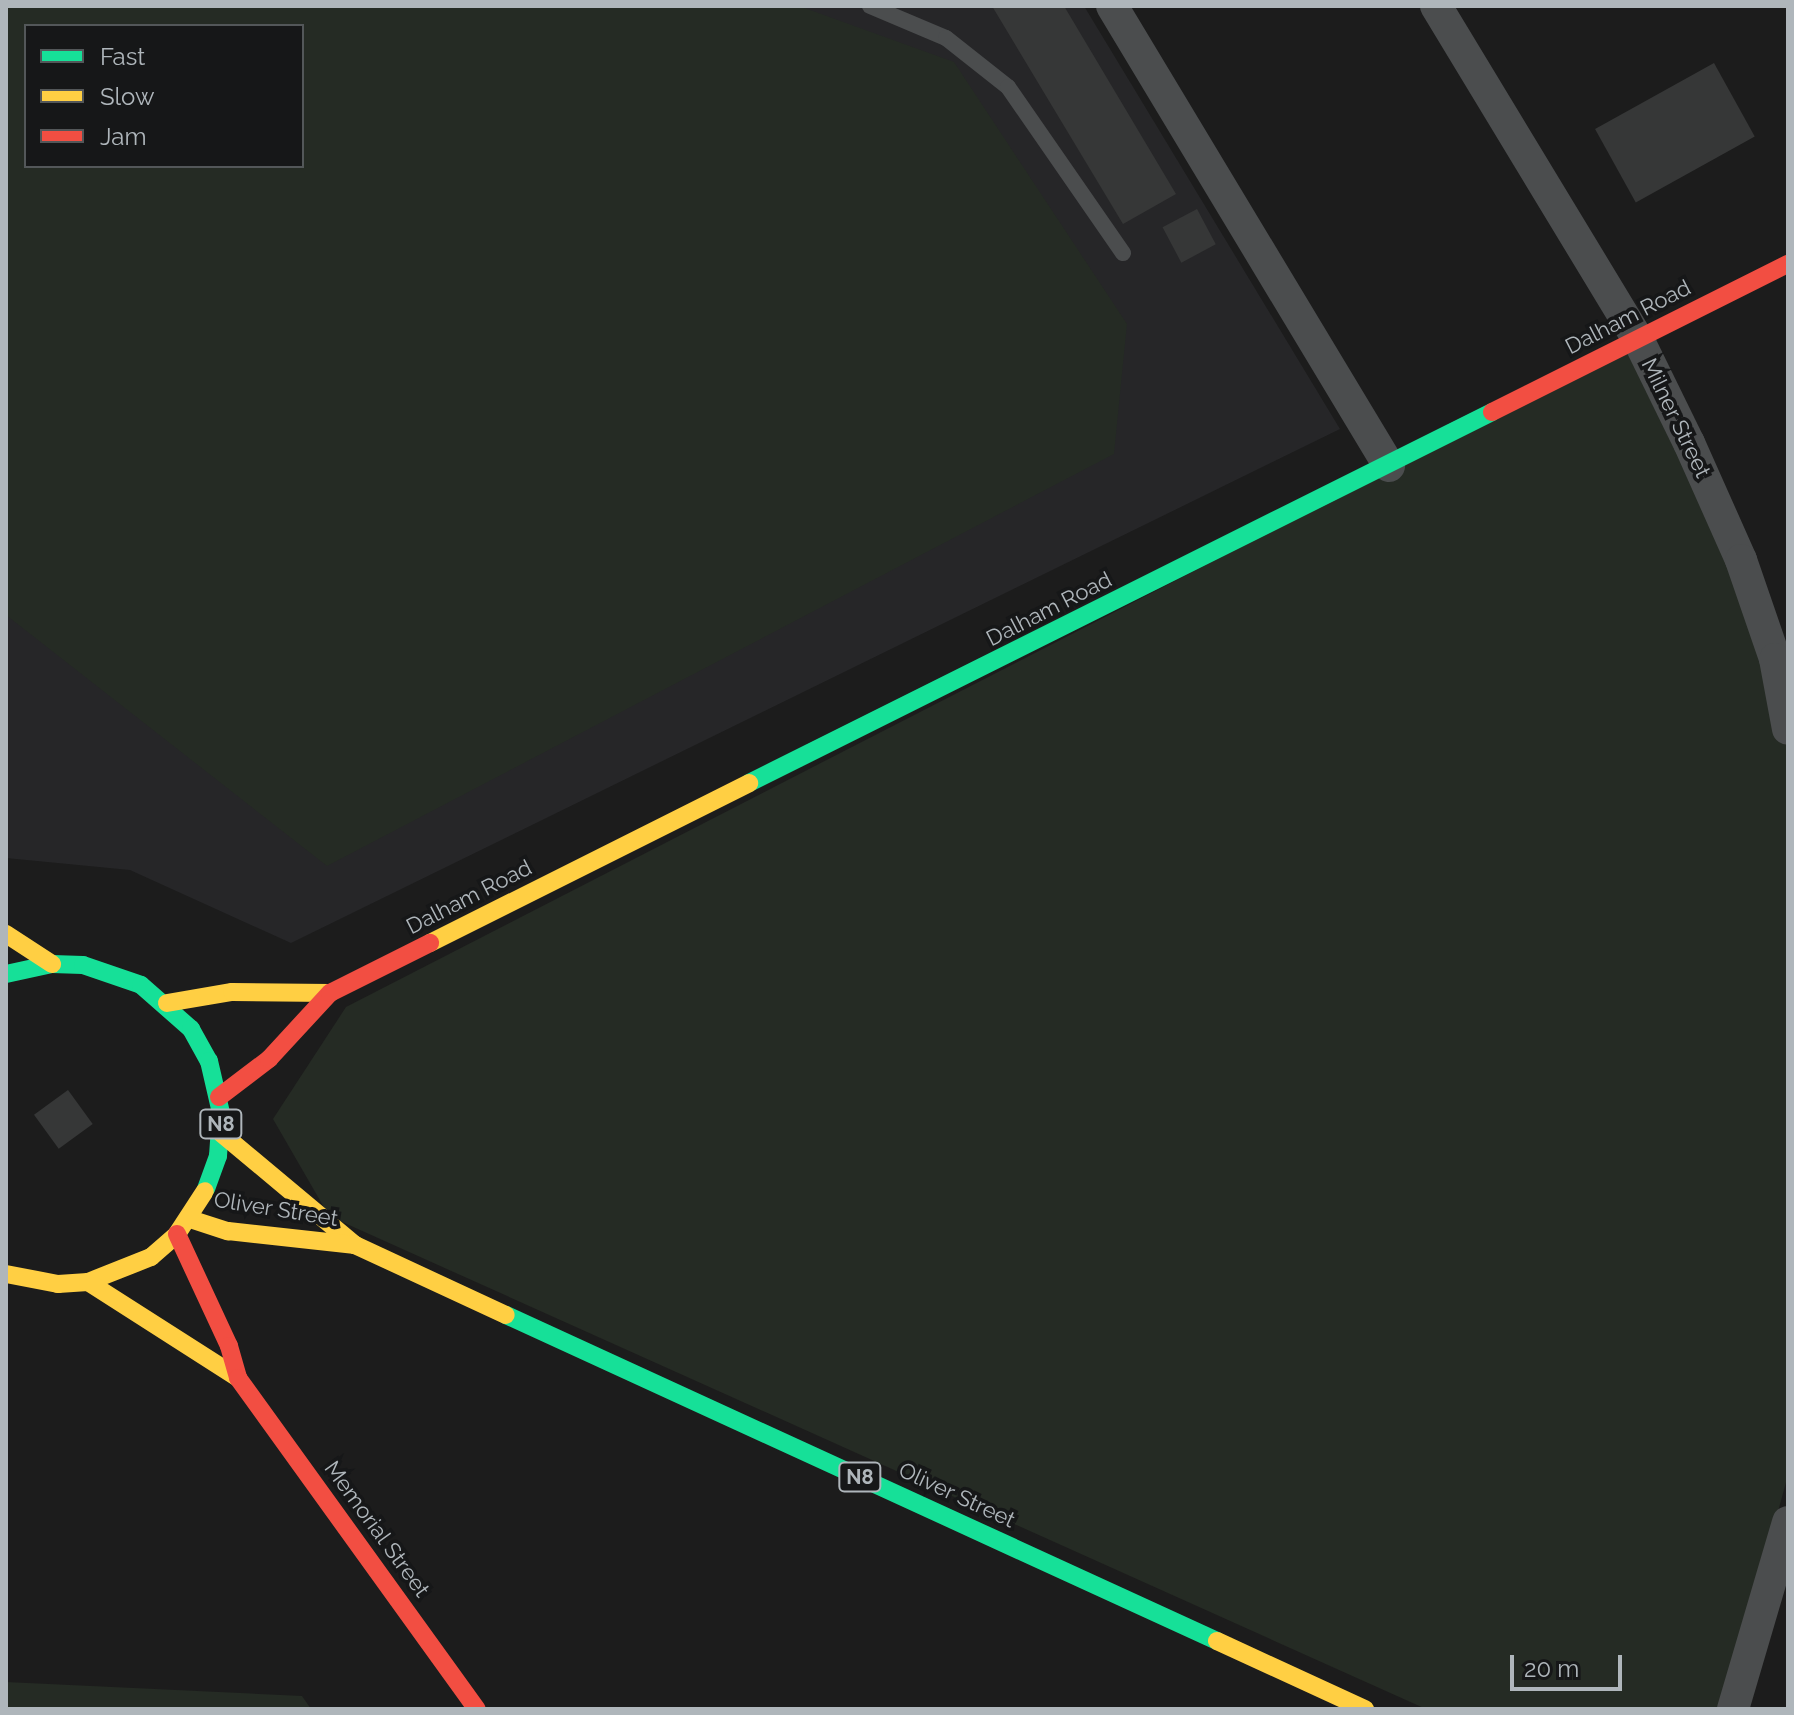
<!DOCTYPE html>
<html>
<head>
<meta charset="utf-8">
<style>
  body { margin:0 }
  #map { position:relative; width:1794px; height:1715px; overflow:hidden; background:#1c1c1c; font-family:Raleway,sans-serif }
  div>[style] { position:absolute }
  .built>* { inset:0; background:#262628 }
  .green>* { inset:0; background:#252b24 }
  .building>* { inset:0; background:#363737; transform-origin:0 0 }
  .lane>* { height:16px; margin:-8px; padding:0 8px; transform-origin:8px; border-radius:8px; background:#4b4d4e }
  .street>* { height:32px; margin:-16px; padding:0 16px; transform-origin:16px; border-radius:16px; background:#4b4d4e }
  .fast>* { height:18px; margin:-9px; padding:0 9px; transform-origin:9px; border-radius:9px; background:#16e098 }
  .slow>* { height:18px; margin:-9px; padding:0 9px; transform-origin:9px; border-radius:9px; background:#ffcf43 }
  .jam>* { height:18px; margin:-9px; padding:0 9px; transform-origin:9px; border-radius:9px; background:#f24e42 }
  span { translate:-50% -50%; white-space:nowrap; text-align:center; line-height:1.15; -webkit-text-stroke:7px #161718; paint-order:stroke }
  .shield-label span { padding:2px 6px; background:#161718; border:2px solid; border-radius:6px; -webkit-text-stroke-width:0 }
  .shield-label { font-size:20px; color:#afb6bb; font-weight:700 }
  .street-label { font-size:22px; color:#afb6bb }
  .frame { position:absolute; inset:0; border:8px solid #afb6bb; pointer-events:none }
  .legend { position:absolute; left:24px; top:24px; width:280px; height:144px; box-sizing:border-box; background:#161718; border:2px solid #535759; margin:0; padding:10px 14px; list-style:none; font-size:24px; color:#afb6bb }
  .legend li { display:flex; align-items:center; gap:16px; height:40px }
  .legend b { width:40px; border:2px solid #535759 }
  .scale { position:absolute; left:1510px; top:1655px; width:112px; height:36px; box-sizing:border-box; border:4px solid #afb6bb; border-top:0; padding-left:10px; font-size:24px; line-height:28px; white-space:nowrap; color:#afb6bb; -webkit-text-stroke:6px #161718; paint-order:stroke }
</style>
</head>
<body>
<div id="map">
  <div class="built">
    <div style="clip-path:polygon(evenodd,6px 6px,1084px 6px,1340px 429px,291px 943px,130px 870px,6px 858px,6px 6px,26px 26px,302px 26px,302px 166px,26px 166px,26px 26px)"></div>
  </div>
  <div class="green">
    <div style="clip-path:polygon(evenodd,6px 6px,799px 6px,954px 62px,1127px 324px,1114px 454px,327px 866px,6px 615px,6px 6px,26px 26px,302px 26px,302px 166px,26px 166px,26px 26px)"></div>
    <div style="clip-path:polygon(1638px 343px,1788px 714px,1788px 1475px,1724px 1709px,1426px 1709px,329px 1216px,273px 1119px,346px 1007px)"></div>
    <div style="clip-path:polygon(6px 1682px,302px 1696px,311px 1709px,6px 1709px)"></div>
  </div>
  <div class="building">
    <div style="clip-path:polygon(992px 6px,1064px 6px,1176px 194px,1123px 224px)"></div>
    <div style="left:1714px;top:63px;width:84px;height:136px;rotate:61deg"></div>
    <div style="left:1197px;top:209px;width:40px;height:39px;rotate:62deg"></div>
    <div style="left:68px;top:1090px;width:42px;height:42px;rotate:54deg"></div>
  </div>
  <div class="lane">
    <div style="left:870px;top:6px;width:82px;rotate:22.8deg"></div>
    <div style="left:946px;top:38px;width:79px;rotate:38.3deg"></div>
    <div style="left:1008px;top:87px;width:202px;rotate:55.3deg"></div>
  </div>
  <div class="street">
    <div style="left:1112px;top:6px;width:537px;rotate:58.94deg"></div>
    <div style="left:1436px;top:6px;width:389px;rotate:58.8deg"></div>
    <div style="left:1638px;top:339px;width:116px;rotate:63.9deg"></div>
    <div style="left:1689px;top:443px;width:128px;rotate:66deg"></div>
    <div style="left:1741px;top:560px;width:105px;rotate:71deg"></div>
    <div style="left:1775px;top:659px;width:71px;rotate:79.5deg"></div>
    <div style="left:1733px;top:1709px;width:195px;rotate:-73.6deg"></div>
  </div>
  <div class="fast">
    <div style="left:749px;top:783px;width:830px;rotate:-26.53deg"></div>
    <div style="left:6px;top:974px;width:47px;rotate:-12.3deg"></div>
    <div style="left:52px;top:964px;width:31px;rotate:2deg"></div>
    <div style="left:83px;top:965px;width:61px;rotate:19deg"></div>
    <div style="left:141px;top:985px;width:67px;rotate:41.3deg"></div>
    <div style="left:191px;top:1029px;width:37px;rotate:61deg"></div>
    <div style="left:209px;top:1061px;width:53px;rotate:77deg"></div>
    <div style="left:221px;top:1113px;width:43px;rotate:94deg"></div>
    <div style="left:218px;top:1156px;width:37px;rotate:110deg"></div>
    <div style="left:506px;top:1315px;width:782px;rotate:24.63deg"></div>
  </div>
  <div class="slow">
    <div style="left:6px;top:934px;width:55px;rotate:33.1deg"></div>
    <div style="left:430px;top:943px;width:357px;rotate:-26.6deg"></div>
    <div style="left:167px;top:1003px;width:66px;rotate:-9.6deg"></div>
    <div style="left:232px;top:992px;width:98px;rotate:0.6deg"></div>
    <div style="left:221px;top:1133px;width:175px;rotate:39.9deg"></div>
    <div style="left:355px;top:1245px;width:166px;rotate:24.9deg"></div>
    <div style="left:190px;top:1219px;width:40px;rotate:18deg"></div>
    <div style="left:228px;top:1231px;width:128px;rotate:6.3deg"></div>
    <div style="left:6px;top:1274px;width:53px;rotate:10.9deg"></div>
    <div style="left:58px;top:1284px;width:30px;rotate:-4deg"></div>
    <div style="left:88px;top:1282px;width:68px;rotate:-21.6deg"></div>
    <div style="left:151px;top:1257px;width:35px;rotate:-41deg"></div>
    <div style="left:177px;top:1234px;width:51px;rotate:-56.9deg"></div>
    <div style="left:88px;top:1282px;width:178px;rotate:32.6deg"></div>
    <div style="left:1217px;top:1641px;width:163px;rotate:24.7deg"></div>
  </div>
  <div class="jam">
    <div style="left:1492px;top:412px;width:331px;rotate:-26.6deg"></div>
    <div style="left:219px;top:1097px;width:63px;rotate:-37.2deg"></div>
    <div style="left:269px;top:1059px;width:90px;rotate:-47.3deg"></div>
    <div style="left:330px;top:993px;width:112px;rotate:-26.6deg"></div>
    <div style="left:177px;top:1234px;width:123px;rotate:65.1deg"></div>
    <div style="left:229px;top:1346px;width:33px;rotate:74deg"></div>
    <div style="left:238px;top:1378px;width:408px;rotate:54.2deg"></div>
  </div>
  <div class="shield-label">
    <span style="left:221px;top:1124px">N8</span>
    <span style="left:860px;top:1477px">N8</span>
  </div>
  <div class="street-label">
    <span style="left:1628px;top:317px;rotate:-27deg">Dalham Road</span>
    <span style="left:1676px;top:418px;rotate:64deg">Milner Street</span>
    <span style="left:1049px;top:609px;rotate:-27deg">Dalham Road</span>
    <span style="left:469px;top:897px;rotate:-27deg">Dalham Road</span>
    <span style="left:276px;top:1209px;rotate:9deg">Oliver Street</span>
    <span style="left:957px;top:1495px;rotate:25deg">Oliver Street</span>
    <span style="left:377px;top:1529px;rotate:54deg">Memorial Street</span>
  </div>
  <div class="frame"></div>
  <ul class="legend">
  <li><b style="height:10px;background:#16e098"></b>Fast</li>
  <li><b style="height:10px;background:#ffcf43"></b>Slow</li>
  <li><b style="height:10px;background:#f24e42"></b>Jam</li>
  </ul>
  <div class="scale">20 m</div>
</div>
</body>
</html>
